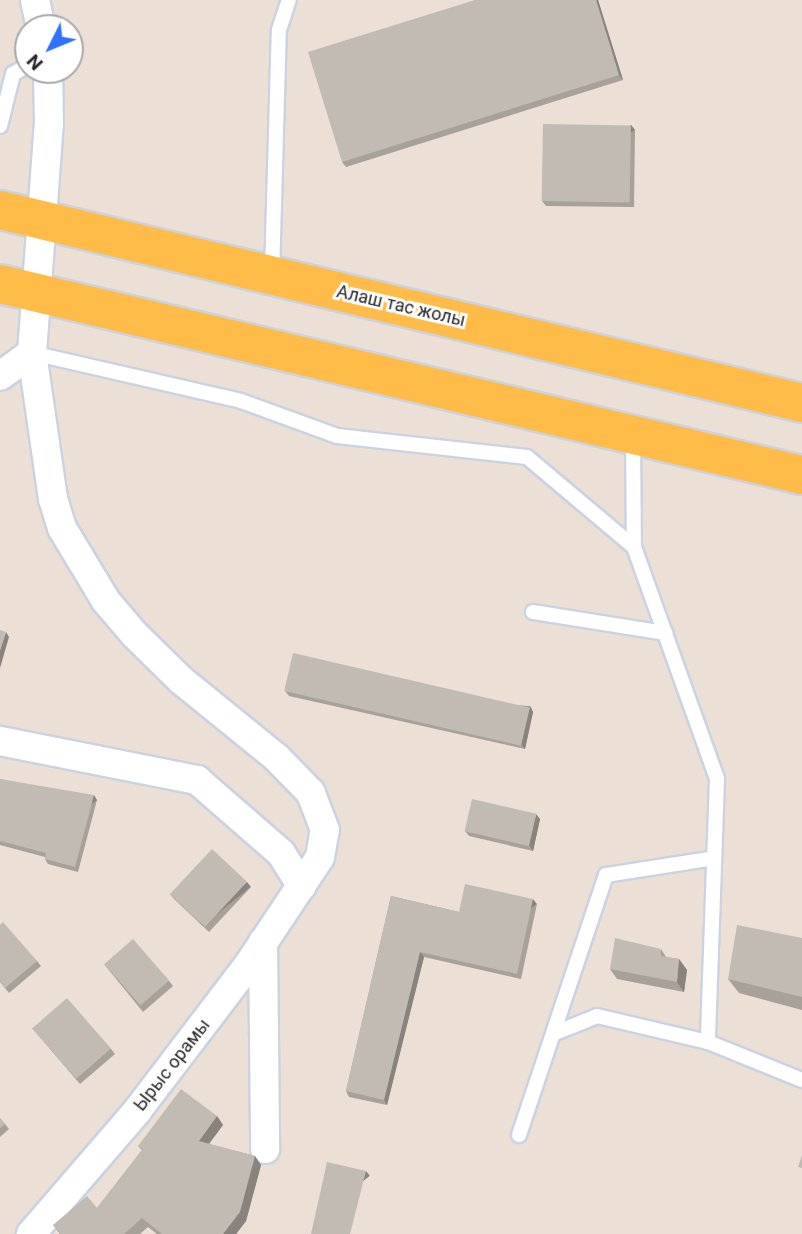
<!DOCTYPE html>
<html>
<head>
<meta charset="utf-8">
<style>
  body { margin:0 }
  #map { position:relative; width:802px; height:1234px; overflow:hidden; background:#ecdfd6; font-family:Roboto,sans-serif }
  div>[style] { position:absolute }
  .roads { filter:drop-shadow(2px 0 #cbd3e2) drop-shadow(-2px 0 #cbd3e2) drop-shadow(0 2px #cbd3e2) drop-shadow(0 -2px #cbd3e2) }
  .service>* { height:14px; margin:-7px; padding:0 7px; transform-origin:7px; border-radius:7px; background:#fff }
  .minor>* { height:28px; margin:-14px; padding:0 14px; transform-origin:14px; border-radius:14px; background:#fff }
  .primary>* { height:38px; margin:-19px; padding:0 19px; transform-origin:19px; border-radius:19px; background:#ffbc48 }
  .wall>* { inset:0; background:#a7a19a }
  .shaded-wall>* { inset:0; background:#88837d; transform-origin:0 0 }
  .building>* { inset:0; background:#c2bbb3; transform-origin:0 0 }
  span { translate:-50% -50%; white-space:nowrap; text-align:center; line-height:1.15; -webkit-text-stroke:6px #fff; paint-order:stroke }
  .street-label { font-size:18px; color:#272727 }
  .north { position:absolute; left:14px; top:14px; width:70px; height:70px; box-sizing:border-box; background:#fff; border:2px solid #a9a9a9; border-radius:50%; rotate:227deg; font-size:19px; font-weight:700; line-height:28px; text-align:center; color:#272727 }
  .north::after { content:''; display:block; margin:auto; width:24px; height:32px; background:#3072ff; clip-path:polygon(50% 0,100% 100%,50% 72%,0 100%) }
</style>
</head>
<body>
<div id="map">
  <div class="roads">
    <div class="service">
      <div style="left:0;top:126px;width:54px;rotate:-76deg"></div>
      <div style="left:13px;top:74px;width:17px;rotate:-31deg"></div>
      <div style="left:272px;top:275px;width:245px;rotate:-88.4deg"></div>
      <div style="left:279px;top:30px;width:32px;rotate:-72deg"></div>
      <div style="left:32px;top:353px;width:214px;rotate:12.9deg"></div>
      <div style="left:241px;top:401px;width:102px;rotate:20deg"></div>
      <div style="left:337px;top:436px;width:191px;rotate:6.3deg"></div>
      <div style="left:527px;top:457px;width:140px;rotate:40.1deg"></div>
      <div style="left:633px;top:439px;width:108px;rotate:89.5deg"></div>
      <div style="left:634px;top:547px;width:246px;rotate:70.3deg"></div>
      <div style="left:717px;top:779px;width:263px;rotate:92deg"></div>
      <div style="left:708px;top:1042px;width:101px;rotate:22deg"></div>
      <div style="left:533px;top:612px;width:134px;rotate:9deg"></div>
      <div style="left:555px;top:1033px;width:45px;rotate:-22deg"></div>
      <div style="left:597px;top:1016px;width:114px;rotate:13.2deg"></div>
      <div style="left:519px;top:1135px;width:274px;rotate:-71.5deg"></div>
      <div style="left:606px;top:875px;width:109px;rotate:-8.9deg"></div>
    </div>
    <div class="minor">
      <div style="left:35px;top:0;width:29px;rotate:78deg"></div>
      <div style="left:0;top:376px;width:39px;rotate:-36deg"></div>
      <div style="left:0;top:741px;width:201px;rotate:11.2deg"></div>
      <div style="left:197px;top:780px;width:111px;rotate:41deg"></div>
      <div style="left:281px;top:853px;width:39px;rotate:58deg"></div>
      <div style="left:263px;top:942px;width:207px;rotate:89.4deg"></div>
      <div style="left:31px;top:1234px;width:162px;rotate:-49.2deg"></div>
      <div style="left:137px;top:1111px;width:185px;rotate:-52.7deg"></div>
      <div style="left:249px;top:964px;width:128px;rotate:-56.4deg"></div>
      <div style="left:320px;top:857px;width:27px;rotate:-80deg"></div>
      <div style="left:325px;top:830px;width:40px;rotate:-111deg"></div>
      <div style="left:311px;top:793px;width:49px;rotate:-134.2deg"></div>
      <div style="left:277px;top:758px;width:124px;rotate:-140.9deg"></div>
      <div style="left:181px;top:680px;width:64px;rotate:-135.6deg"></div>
      <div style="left:135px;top:635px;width:45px;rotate:-130.5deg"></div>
      <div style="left:106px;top:601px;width:85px;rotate:-121.1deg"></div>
      <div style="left:62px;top:528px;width:30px;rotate:-107deg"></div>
      <div style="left:53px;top:499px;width:148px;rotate:-98.2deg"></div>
      <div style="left:32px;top:353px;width:231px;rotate:-85.8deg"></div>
      <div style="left:49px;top:123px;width:53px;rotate:-91.1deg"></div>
    </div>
    <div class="primary">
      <div style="left:0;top:210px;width:825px;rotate:13.53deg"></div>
      <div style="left:0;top:284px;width:824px;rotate:13.4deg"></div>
    </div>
  </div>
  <div class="wall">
    <div style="clip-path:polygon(598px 0,623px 80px,346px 167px,342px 162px)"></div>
    <div style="clip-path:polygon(631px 125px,635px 130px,634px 207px,546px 206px,542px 201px)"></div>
    <div style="clip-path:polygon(285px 691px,530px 706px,533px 712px,525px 749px,289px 696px)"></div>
    <div style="clip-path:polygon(0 779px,97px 800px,78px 872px,48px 864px,45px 859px,45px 857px,0 845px)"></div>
    <div style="clip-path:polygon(540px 819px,533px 851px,469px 836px,465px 831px)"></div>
    <div style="clip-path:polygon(251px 887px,209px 932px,174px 899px,170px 894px)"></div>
    <div style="clip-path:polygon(391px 896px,459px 912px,537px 904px,521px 979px,424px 957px,387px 1105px,349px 1097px,346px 1091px)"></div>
    <div style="clip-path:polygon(0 925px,37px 961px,41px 966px,9px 993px,0 982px)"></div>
    <div style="clip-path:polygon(802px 938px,802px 1010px,739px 993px,728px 979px)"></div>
    <div style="clip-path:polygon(661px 949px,666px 957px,679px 959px,687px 970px,684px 992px,617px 979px,610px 969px)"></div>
    <div style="clip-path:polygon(104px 964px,169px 981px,173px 986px,143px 1012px)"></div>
    <div style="clip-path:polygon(32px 1028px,111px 1049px,115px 1054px,80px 1084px)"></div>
    <div style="clip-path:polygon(217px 1116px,223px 1125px,209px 1144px,255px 1156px,261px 1165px,246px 1221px,236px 1234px,157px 1234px,148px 1227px,140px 1234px,60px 1234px,53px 1225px,97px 1208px,142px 1150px,138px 1146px)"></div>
    <div style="clip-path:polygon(0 1118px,9px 1129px,0 1137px)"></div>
  </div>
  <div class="shaded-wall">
    <div style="clip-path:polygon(596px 0,598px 0,623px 80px,619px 75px)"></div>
    <div style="left:631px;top:125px;width:6px;height:77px;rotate:51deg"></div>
    <div style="clip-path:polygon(6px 632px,9px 637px,0 668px,0 650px)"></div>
    <div style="clip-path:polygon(530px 706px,533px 712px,525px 749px,521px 744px)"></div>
    <div style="left:94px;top:795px;width:6px;height:74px;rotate:59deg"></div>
    <div style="clip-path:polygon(536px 814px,540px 819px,533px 851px,529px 845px)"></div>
    <div style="left:247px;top:882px;width:6px;height:62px;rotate:51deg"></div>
    <div style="left:533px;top:899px;width:6px;height:77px;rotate:51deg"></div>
    <div style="clip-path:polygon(420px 952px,424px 957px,387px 1105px,384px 1100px)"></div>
    <div style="clip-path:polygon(679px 959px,687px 970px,684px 992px,677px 982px)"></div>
    <div style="clip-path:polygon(217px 1116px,223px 1125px,205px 1149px,199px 1141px)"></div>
    <div style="clip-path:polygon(255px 1156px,261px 1165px,246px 1221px,236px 1234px,223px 1234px)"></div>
    <div style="left:366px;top:1171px;width:6px;height:65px;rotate:51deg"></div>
  </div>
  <div class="building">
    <div style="clip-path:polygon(475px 0,596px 0,619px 75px,342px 162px,308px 52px)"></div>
    <div style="left:543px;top:124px;width:88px;height:77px;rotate:1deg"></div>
    <div style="clip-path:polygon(0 630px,6px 632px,0 650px)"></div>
    <div style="left:293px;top:653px;width:243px;height:39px;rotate:13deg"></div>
    <div style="clip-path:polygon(0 779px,94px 795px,75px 867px,45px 859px,46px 853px,0 841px)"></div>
    <div style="left:472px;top:799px;width:66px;height:33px;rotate:13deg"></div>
    <div style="left:212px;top:849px;width:48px;height:62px;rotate:43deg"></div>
    <div style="clip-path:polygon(465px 884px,533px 899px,517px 974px,420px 952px,384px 1100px,346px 1091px,391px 896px,459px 912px)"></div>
    <div style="clip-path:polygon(3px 922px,37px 961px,5px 988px,0 981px,0 925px)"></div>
    <div style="clip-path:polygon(737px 925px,802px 938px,802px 997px,728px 979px)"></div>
    <div style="clip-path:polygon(615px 938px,661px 949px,661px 956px,679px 959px,677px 982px,610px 969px)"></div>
    <div style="left:133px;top:939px;width:55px;height:38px;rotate:49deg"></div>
    <div style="left:67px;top:998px;width:67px;height:46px;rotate:49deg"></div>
    <div style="clip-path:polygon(181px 1089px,217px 1116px,199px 1141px,255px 1156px,240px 1212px,223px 1234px,162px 1234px,142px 1218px,124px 1234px,61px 1234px,53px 1225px,87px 1196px,97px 1208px,143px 1149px,138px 1146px)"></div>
    <div style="clip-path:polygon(0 1118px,5px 1124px,0 1128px)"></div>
    <div style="clip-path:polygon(802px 1155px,802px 1168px,798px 1167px)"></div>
    <div style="clip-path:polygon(327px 1162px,366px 1171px,350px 1234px,311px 1234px)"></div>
  </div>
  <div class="street-label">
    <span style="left:401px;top:306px;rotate:13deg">Алаш тас жолы</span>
    <span style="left:172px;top:1065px;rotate:-52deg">Ырыс орамы</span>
  </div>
  <div class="north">N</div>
</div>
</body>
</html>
